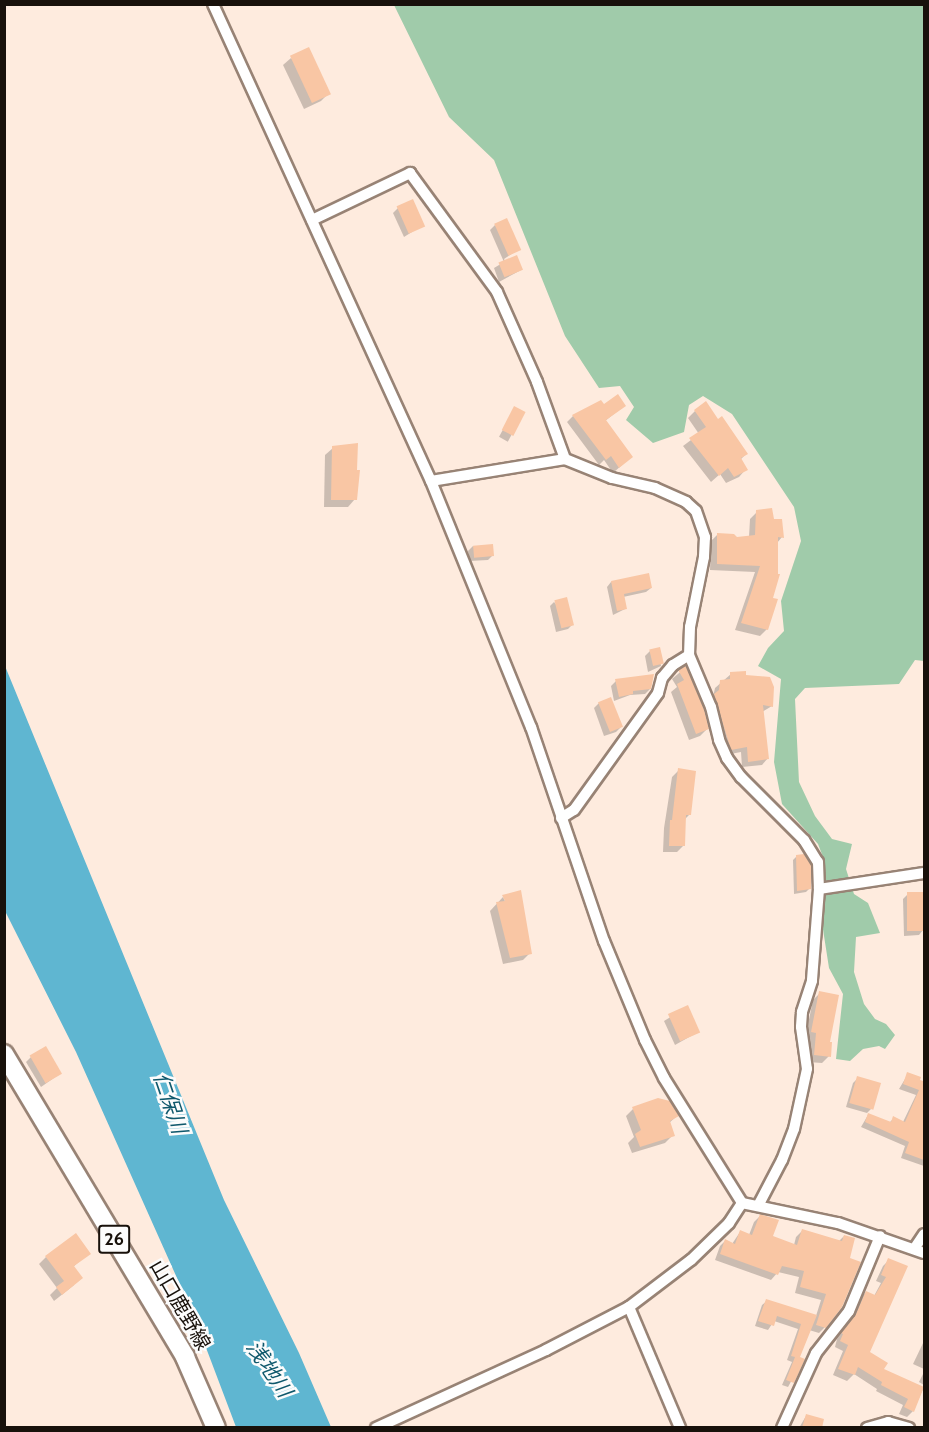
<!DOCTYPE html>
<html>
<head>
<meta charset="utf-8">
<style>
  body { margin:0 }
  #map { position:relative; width:929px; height:1432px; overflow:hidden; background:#feebde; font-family:Cabin,"Noto Sans JP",sans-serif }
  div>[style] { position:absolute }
  .green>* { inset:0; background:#a0cbaa }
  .water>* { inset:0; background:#5fb6d1 }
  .shadow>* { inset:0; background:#0003; transform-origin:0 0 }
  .building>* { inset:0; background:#f9c6a4; transform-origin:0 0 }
  .roads { filter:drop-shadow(2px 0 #988375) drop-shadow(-2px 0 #988375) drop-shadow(0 2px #988375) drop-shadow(0 -2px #988375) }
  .minor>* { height:10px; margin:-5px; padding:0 5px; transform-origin:5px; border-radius:5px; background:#fff }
  .primary>* { height:18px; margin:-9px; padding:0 9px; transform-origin:9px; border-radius:9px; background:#fff }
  span { translate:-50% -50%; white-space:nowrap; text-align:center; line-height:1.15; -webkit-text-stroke:5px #fcfcfc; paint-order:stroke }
  .shield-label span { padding:2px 4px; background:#fcfcfc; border:2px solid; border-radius:4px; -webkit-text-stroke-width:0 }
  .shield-label { font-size:18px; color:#18110b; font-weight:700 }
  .street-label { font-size:20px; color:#18110b }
  .water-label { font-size:21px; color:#0f586c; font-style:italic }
  .frame { position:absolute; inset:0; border:6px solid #18110b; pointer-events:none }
</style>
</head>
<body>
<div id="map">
  <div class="green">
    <div style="clip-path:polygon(394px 5px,924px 5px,924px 661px,915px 660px,899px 684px,805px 688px,795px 699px,799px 782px,815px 816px,832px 839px,852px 844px,846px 869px,854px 894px,868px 903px,880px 933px,856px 937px,854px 972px,864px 1004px,875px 1019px,886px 1024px,895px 1035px,885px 1049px,879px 1046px,863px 1049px,850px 1061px,836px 1059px,843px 994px,829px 968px,822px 923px,825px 862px,818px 844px,782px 804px,774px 762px,781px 679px,758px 666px,768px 648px,784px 631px,781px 601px,801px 541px,794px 507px,732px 414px,703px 396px,689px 405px,684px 432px,653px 443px,626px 420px,634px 407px,620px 386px,599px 388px,565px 336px,494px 160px,449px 117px)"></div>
  </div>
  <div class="water">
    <div style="clip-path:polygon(5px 666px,224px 1200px,299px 1353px,331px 1427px,236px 1427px,194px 1316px,76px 1052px,5px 911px)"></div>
  </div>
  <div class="shadow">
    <div style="clip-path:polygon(291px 58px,329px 93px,321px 101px,304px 109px,283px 65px)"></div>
    <div style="clip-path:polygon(398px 208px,423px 225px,404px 237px,393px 213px)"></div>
    <div style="clip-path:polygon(495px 225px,519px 249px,504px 259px,505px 261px,521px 270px,499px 282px,494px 268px,504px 262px,490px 230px)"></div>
    <div style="clip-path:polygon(604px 406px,624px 406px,605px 421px,631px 457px,613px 473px,604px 460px,599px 465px,567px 422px,573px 416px)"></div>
    <div style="left:515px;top:408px;width:10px;height:33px;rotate:29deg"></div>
    <div style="clip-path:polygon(695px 411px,718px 421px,746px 454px,740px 460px,746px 469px,739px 477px,726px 483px,720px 474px,711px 482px,683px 446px,699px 434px,688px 418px)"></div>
    <div style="clip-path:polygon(333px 448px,355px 499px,348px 507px,324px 507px,325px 455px)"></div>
    <div style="clip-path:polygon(757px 512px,772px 521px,782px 537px,777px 543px,767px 629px,760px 636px,735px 630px,755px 572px,710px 570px,711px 541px,718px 534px,737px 538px,749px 537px,750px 519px)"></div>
    <div style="clip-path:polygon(473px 546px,493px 555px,488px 560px,469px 561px,468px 551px)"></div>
    <div style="clip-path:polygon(611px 582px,651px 588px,646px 592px,623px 597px,625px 609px,613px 615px,607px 587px)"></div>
    <div style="clip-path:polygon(554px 602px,573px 624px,568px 629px,556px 632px,550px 606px)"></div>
    <div style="clip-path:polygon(659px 649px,661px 666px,648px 672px,645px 656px,650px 651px)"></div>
    <div style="clip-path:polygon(685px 668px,707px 729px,700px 736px,689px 740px,671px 692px,677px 687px,672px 679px)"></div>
    <div style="clip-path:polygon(731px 674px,745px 677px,772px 706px,762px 712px,768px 758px,762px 765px,742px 767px,741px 752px,725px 755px,708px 702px,713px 697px,715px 688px)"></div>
    <div style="clip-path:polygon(616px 681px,650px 689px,645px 694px,630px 695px,614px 701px,611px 686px)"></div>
    <div style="clip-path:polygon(599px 703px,621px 727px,616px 732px,604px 736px,594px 708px)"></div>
    <div style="clip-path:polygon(679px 770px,689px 815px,684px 820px,683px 846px,677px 852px,663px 852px,664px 828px,672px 777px)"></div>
    <div style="clip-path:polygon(797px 856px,810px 888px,806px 892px,794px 894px,793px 860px)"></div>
    <div style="clip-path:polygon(908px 894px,923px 930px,919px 935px,904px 936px,903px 899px)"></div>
    <div style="clip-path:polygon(503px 897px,530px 953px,523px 960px,503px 964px,490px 911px)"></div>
    <div style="clip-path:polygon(820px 993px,829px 1056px,822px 1063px,808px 1062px,810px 1040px,805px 1039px,813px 1000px)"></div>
    <div style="clip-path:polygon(687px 1007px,698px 1032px,675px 1045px,664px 1021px)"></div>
    <div style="clip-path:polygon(31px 1057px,61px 1073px,41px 1087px,26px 1062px)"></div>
    <div style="clip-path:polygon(908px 1074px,924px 1084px,924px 1119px,918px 1133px,924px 1136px,924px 1166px,901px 1158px,905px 1146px,861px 1127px,868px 1115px,889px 1123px,894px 1118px,903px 1122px,916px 1095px,899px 1089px)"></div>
    <div style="clip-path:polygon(858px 1078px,872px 1108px,867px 1113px,846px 1107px,853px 1083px)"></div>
    <div style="clip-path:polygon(633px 1109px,677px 1116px,669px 1123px,673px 1135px,665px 1143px,632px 1153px,628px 1143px,634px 1137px,626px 1116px)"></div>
    <div style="clip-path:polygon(760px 1216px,771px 1237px,794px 1245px,796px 1237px,802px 1231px,839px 1241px,844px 1236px,825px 1327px,819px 1333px,809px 1330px,798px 1358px,803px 1360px,788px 1387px,782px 1385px,792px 1362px,787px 1360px,798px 1329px,774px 1321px,768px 1330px,755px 1326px,762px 1305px,767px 1301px,816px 1316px,821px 1300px,795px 1293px,799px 1277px,778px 1272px,771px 1280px,715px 1260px,720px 1246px,726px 1240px,732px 1244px,740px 1232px,749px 1235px,754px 1222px)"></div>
    <div style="clip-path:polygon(89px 1253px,73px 1267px,74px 1285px,54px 1301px,50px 1295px,57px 1288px,39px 1264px,46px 1257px)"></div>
    <div style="clip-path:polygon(889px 1260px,906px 1267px,868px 1353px,882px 1370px,923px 1389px,913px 1411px,907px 1417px,899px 1414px,903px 1405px,876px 1391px,877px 1389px,854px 1374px,847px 1381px,833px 1375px,843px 1351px,835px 1347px,837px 1339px,850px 1322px,860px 1298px,866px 1292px,874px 1296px,881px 1283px,876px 1281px,883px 1266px)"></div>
    <div style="clip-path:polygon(924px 1341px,924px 1369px,913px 1364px)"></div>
    <div style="clip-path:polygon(924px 1372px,924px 1385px,919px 1382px)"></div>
    <div style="clip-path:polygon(806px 1416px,821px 1428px,799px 1428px)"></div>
  </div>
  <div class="building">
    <div style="left:309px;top:47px;width:52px;height:21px;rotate:65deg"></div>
    <div style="left:413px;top:199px;width:30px;height:18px;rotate:66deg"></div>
    <div style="left:507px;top:218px;width:35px;height:14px;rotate:66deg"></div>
    <div style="left:517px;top:255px;width:16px;height:20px;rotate:68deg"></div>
    <div style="clip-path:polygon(618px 394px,626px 406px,606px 420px,633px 457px,619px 468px,611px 456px,606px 460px,572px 415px,601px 400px,604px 404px)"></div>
    <div style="clip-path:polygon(706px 401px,718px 419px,722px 416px,748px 454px,741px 458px,748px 470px,734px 477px,728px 468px,719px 476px,689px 438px,706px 427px,694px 410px)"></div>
    <div style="left:514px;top:406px;width:13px;height:27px;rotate:27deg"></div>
    <div style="clip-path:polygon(358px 443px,357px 470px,360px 470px,357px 500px,331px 500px,332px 446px)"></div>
    <div style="clip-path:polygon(772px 508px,774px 519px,782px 519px,784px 538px,778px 537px,778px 574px,780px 574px,773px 598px,778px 599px,768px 630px,741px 623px,760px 566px,717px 564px,717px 533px,734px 534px,737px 537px,755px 535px,756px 510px)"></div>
    <div style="left:493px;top:544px;width:12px;height:20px;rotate:85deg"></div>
    <div style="clip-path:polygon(649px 573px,652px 588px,624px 594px,627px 609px,617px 611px,611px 581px)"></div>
    <div style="left:567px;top:597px;width:29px;height:13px;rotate:76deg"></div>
    <div style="left:660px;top:647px;width:17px;height:11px;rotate:77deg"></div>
    <div style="clip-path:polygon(686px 666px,704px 709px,709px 729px,696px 734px,677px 684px,684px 680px,678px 670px)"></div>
    <div style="clip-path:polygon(746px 671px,746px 675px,770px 677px,774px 687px,773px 707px,763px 705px,769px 759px,748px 762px,747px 747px,731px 750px,714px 694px,719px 690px,720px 680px,730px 679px,730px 672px)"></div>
    <div style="clip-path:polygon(654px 674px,651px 689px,633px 691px,633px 694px,619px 697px,615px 679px)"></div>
    <div style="left:611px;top:697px;width:32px;height:14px;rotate:68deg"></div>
    <div style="clip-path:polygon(678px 768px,696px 771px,691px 815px,686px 815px,685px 846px,669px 846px,670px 820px,672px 820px)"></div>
    <div style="clip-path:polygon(804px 854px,811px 864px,811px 889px,797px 891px,796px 855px)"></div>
    <div style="clip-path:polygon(521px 890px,532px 954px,510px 958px,496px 902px,505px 901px,502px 895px)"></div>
    <div style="left:924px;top:892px;width:39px;height:17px;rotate:90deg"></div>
    <div style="clip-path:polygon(819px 991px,839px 995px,830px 1042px,832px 1042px,831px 1057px,814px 1055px,816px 1033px,811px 1032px)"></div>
    <div style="left:688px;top:1005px;width:30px;height:22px;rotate:66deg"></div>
    <div style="left:46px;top:1046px;width:32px;height:19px;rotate:60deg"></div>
    <div style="clip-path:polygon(907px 1072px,921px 1077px,920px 1080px,923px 1081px,924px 1078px,924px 1160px,905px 1153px,909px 1142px,865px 1122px,868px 1113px,891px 1122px,893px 1116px,905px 1122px,919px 1090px,903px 1084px)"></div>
    <div style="left:857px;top:1076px;width:25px;height:28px;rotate:16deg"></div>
    <div style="clip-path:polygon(658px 1098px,670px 1101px,679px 1116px,670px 1121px,675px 1136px,640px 1147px,635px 1134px,641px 1130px,632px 1107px)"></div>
    <div style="clip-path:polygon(760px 1214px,779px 1220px,773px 1236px,797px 1245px,802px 1229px,842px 1241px,844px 1235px,855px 1238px,850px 1258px,861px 1262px,842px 1307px,826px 1328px,816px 1325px,826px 1294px,800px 1287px,804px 1271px,782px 1266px,778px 1275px,720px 1254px,725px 1239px,735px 1244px,740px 1230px,752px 1235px)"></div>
    <div style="clip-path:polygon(76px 1233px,91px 1254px,74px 1266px,83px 1278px,62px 1295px,56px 1287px,64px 1281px,45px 1256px)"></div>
    <div style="clip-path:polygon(888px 1258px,908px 1266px,870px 1352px,888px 1363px,884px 1369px,924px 1387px,914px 1412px,904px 1407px,908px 1399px,881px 1385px,882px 1382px,858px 1367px,855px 1375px,838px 1369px,848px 1345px,840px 1341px,843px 1334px,841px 1333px,856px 1314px,866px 1291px,875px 1295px,886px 1277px,881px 1275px)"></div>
    <div style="clip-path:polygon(766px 1299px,817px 1315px,800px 1357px,805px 1359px,794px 1383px,786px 1380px,795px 1357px,791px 1356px,801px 1324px,777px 1316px,774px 1326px,758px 1321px)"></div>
    <div style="clip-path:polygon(806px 1414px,824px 1419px,822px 1428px,802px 1428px)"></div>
  </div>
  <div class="roads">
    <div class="minor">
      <div style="left:213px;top:4px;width:524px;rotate:65.44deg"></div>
      <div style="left:431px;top:481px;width:266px;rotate:67.9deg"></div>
      <div style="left:531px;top:727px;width:226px;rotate:71.2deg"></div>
      <div style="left:604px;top:941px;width:107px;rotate:67.5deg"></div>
      <div style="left:645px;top:1040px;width:42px;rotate:63.4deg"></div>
      <div style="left:664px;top:1078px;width:147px;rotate:58deg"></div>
      <div style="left:742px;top:1203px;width:98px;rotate:11.8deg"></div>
      <div style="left:838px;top:1223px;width:91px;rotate:19.2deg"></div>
      <div style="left:312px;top:220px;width:109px;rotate:-25.6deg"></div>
      <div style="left:410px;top:173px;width:147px;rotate:53.8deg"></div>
      <div style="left:497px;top:292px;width:98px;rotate:66deg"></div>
      <div style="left:537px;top:382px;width:82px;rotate:70deg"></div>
      <div style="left:431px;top:481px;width:136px;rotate:-9.3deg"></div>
      <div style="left:565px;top:459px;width:51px;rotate:22deg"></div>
      <div style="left:612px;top:478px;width:44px;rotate:13.1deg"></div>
      <div style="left:655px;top:488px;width:34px;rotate:24deg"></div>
      <div style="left:686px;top:502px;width:13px;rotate:42deg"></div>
      <div style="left:696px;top:511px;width:28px;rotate:71deg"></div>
      <div style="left:705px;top:537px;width:20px;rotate:93deg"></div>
      <div style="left:704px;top:557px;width:71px;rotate:101.3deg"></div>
      <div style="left:690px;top:627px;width:28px;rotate:92deg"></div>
      <div style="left:689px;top:655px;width:56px;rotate:67.1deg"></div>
      <div style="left:711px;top:707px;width:34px;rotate:76deg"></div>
      <div style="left:719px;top:740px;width:20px;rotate:66deg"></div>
      <div style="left:727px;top:758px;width:24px;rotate:54deg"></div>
      <div style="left:741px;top:777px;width:89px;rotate:45deg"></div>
      <div style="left:804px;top:840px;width:26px;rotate:58deg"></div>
      <div style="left:818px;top:862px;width:27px;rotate:88deg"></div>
      <div style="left:819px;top:889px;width:92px;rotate:94.4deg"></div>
      <div style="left:812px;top:981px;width:33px;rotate:108deg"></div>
      <div style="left:802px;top:1012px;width:15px;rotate:94deg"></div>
      <div style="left:801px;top:1027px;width:42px;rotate:81.9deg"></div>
      <div style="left:807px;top:1069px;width:61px;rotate:102.2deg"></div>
      <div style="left:794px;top:1129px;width:33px;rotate:111deg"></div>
      <div style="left:782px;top:1160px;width:52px;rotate:117.6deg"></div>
      <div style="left:561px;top:818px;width:15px;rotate:-32deg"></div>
      <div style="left:574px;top:810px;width:144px;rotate:-54.3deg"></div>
      <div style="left:658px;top:693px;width:16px;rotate:-75deg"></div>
      <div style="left:662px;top:678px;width:17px;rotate:-50deg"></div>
      <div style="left:673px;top:665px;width:19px;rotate:-32deg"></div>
      <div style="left:819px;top:889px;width:106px;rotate:-8.7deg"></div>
      <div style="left:914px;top:1249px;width:18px;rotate:-56deg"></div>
      <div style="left:629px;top:1307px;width:131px;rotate:67.1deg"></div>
      <div style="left:376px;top:1428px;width:187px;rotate:-24.6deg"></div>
      <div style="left:546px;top:1350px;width:93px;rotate:-27.4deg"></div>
      <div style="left:629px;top:1307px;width:78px;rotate:-37.2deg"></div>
      <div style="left:691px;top:1260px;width:53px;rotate:-44.2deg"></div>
      <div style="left:729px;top:1223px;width:24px;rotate:-57deg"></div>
      <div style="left:782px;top:1428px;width:82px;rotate:-65.6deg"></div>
      <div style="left:816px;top:1353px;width:53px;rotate:-51.8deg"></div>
      <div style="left:849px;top:1311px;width:81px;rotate:-67.5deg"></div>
      <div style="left:867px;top:1428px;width:22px;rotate:-16deg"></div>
      <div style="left:888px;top:1422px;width:22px;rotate:16deg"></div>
    </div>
    <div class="primary">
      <div style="left:4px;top:1054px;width:353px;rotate:59.1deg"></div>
      <div style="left:185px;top:1357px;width:77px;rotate:66.4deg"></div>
    </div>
  </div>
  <div class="shield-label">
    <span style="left:114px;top:1239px">26</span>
  </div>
  <div class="street-label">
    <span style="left:180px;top:1305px;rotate:60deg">山口鹿野線</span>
  </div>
  <div class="water-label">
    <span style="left:170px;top:1103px;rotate:71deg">仁保川</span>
    <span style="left:269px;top:1369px;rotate:56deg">浅地川</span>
  </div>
  <div class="frame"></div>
</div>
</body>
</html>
